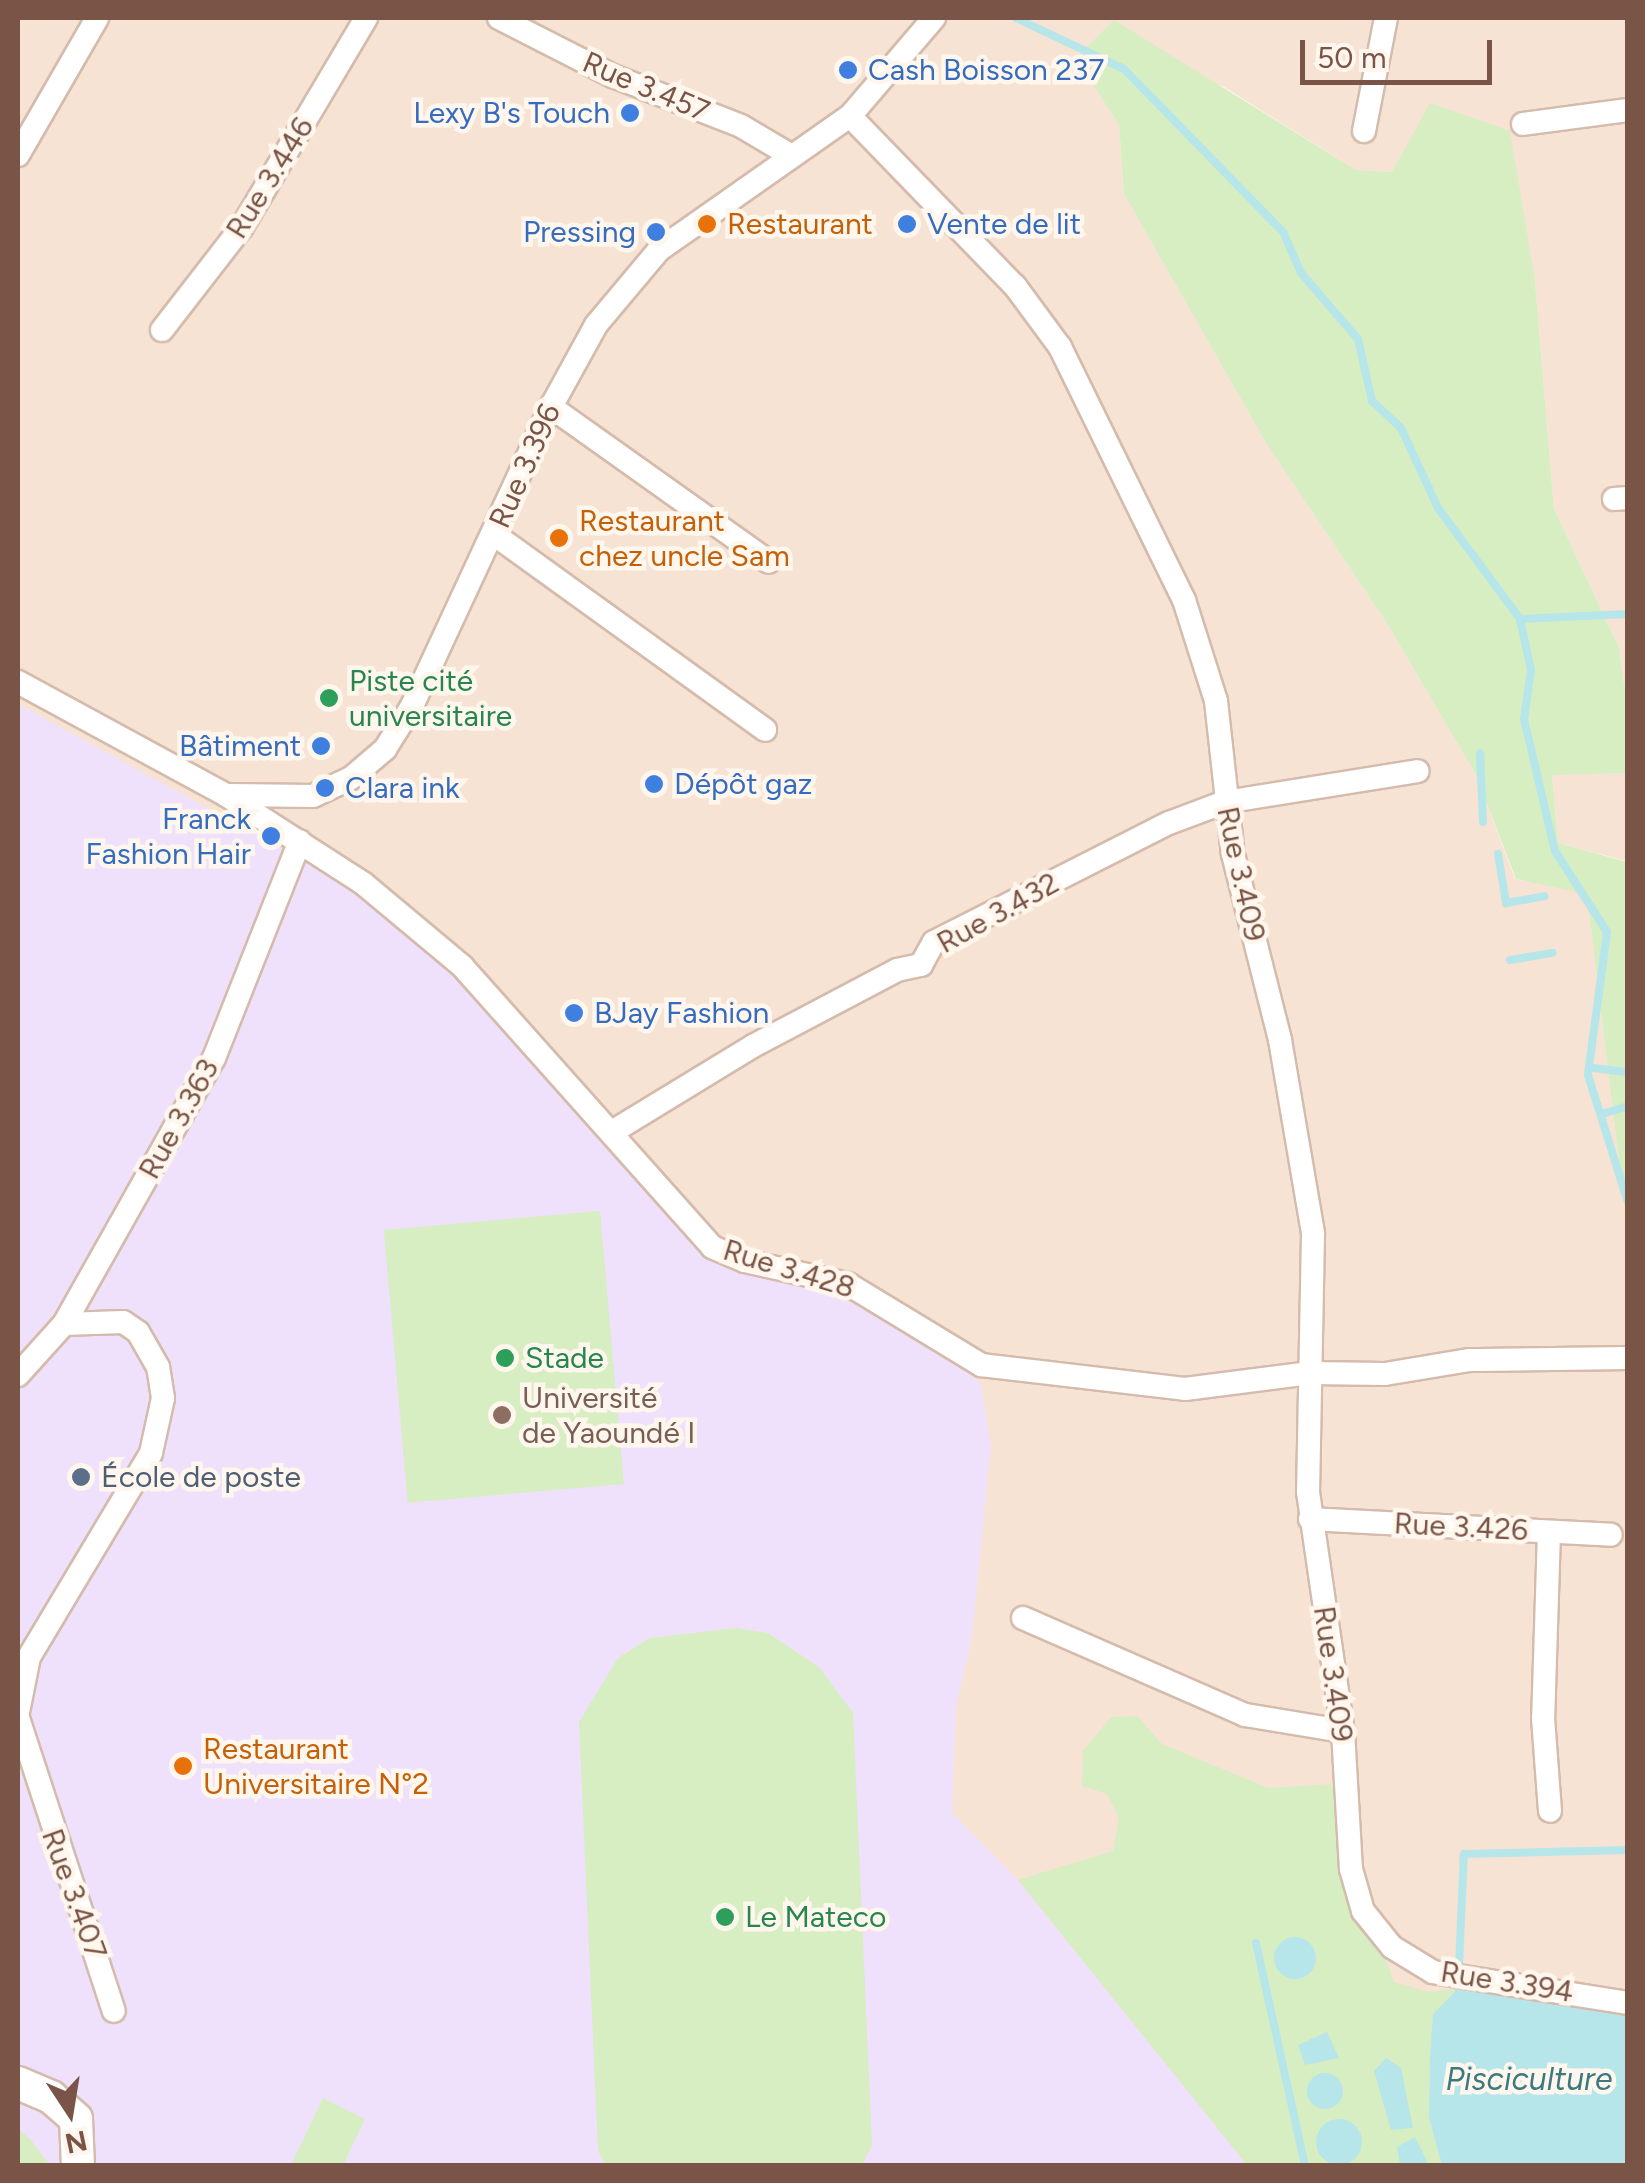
<!DOCTYPE html>
<html>
<head>
<meta charset="utf-8">
<style>
  body { margin:0 }
  #map { position:relative; width:1645px; height:2183px; overflow:hidden; background:#fef2e5; font-family:Figtree,sans-serif }
  div>[style] { position:absolute }
  .residential>* { inset:0; background:#f6e3d3 }
  .education>* { inset:0; background:#efe1fb }
  .green>* { inset:0; background:#d7edc2; transform-origin:0 0 }
  .water>* { inset:0; background:#b7e6ea }
  .round { border-radius:50% }
  .stream>* { height:8px; margin:-4px; padding:0 4px; transform-origin:4px; border-radius:4px; background:#b7e6ea }
  .roads { filter:drop-shadow(2px 0 #d4bbac) drop-shadow(-2px 0 #d4bbac) drop-shadow(0 2px #d4bbac) drop-shadow(0 -2px #d4bbac) }
  .street>* { height:22px; margin:-11px; padding:0 11px; transform-origin:11px; border-radius:11px; background:#fff }
  .secondary>* { height:32px; margin:-16px; padding:0 16px; transform-origin:16px; border-radius:16px; background:#fff }
  .dots>* { width:28px; height:28px; translate:-50% -50%; box-sizing:border-box; border:5px solid #fff7ed; border-radius:50% }
  span { translate:-50% -50%; white-space:nowrap; text-align:center; line-height:1.15; -webkit-text-stroke:9px #fff7ed; paint-order:stroke }
  .shop-label { font-size:30px; color:#366cbe }
  .left { translate:0 -50%; text-align:left }
  .right { translate:-100% -50%; text-align:right }
  .street-label { font-size:30px; color:#7a5547 }
  .food-label { font-size:30px; color:#c56008 }
  .leisure-label { font-size:30px; color:#27864d }
  .education-label { font-size:30px; color:#785e54 }
  .service-label { font-size:30px; color:#4e5e75 }
  .water-label { font-size:32px; color:#3a7a80; font-style:italic }
  .frame { position:absolute; inset:0; border:20px solid #7a5547; pointer-events:none }
  .north { position:absolute; left:20px; top:2063px; width:100px; height:100px; -webkit-text-stroke:8px #fff7ed; paint-order:stroke; rotate:168deg; font-size:28px; font-weight:700; line-height:40px; text-align:center; color:#7a5547 }
  .north::after { content:''; display:block; margin:auto; width:35px; height:45px; background:#7a5547; clip-path:polygon(50% 0,100% 100%,50% 72%,0 100%) }
  .scale { position:absolute; left:1300px; top:40px; width:192px; height:45px; box-sizing:border-box; border:5px solid #7a5547; border-top:0; padding-left:12px; font-size:30px; line-height:35px; white-space:nowrap; color:#7a5547; -webkit-text-stroke:8px #fff7ed; paint-order:stroke }
</style>
</head>
<body>
<div id="map">
  <div class="residential">
    <div style="clip-path:polygon(18px 18px,1627px 18px,1627px 705px,1619px 648px,1554px 509px,1535px 281px,1392px 172px,1356px 170px,1223px 86px,1076px 58px,1119px 125px,1124px 194px,1266px 443px,1388px 625px,1475px 773px,1515px 879px,1587px 893px,1621px 1178px,1628px 1178px,1627px 2165px,18px 2165px)"></div>
    <div style="clip-path:polygon(1627px 773px,1627px 861px,1558px 843px,1552px 774px)"></div>
  </div>
  <div class="education">
    <div style="clip-path:polygon(18px 704px,342px 882px,485px 1002px,717px 1261px,847px 1301px,929px 1336px,981px 1384px,991px 1446px,972px 1637px,956px 1708px,952px 1813px,1018px 1880px,1247px 2165px,18px 2165px)"></div>
  </div>
  <div class="green">
    <div style="clip-path:polygon(1114px 20px,1356px 170px,1392px 172px,1430px 103px,1510px 131px,1535px 281px,1554px 509px,1619px 648px,1627px 705px,1627px 773px,1552px 775px,1558px 843px,1627px 862px,1627px 1178px,1621px 1178px,1587px 894px,1516px 879px,1475px 773px,1388px 625px,1266px 443px,1124px 194px,1119px 125px,1076px 58px)"></div>
    <div style="left:600px;top:1211px;width:274px;height:217px;rotate:85deg"></div>
    <div style="clip-path:polygon(736px 1628px,768px 1633px,819px 1667px,853px 1713px,872px 2145px,862px 2165px,606px 2165px,598px 2151px,579px 1722px,618px 1658px,650px 1638px)"></div>
    <div style="clip-path:polygon(1137px 1716px,1162px 1744px,1268px 1788px,1333px 1784px,1363px 1898px,1394px 1982px,1428px 1992px,1458px 1989px,1433px 2014px,1430px 2056px,1429px 2118px,1442px 2165px,1247px 2165px,1018px 1880px,1113px 1851px,1119px 1818px,1107px 1794px,1082px 1786px,1083px 1751px,1111px 1717px)"></div>
    <div style="clip-path:polygon(323px 2098px,365px 2119px,343px 2165px,291px 2165px)"></div>
    <div style="clip-path:polygon(18px 2129px,30px 2139px,50px 2165px,18px 2165px)"></div>
  </div>
  <div class="water">
    <div class="round" style="left:1274px;top:1937px;width:42px;height:42px"></div>
    <div style="clip-path:polygon(1458px 1989px,1537px 1992px,1627px 2009px,1627px 2165px,1442px 2165px,1429px 2118px,1430px 2056px,1433px 2014px)"></div>
    <div style="clip-path:polygon(1327px 2032px,1339px 2058px,1305px 2065px,1298px 2045px)"></div>
    <div style="clip-path:polygon(1386px 2058px,1401px 2068px,1413px 2128px,1391px 2130px,1374px 2071px)"></div>
    <div class="round" style="left:1307px;top:2073px;width:36px;height:36px"></div>
    <div class="round" style="left:1316px;top:2119px;width:46px;height:46px"></div>
    <div style="clip-path:polygon(1415px 2137px,1429px 2165px,1400px 2165px,1397px 2147px)"></div>
  </div>
  <div class="stream">
    <div style="left:1016px;top:18px;width:119px;rotate:25.3deg"></div>
    <div style="left:1124px;top:69px;width:228px;rotate:45.7deg"></div>
    <div style="left:1283px;top:232px;width:45px;rotate:66.3deg"></div>
    <div style="left:1301px;top:273px;width:87px;rotate:49.2deg"></div>
    <div style="left:1358px;top:339px;width:64px;rotate:77.3deg"></div>
    <div style="left:1372px;top:401px;width:40px;rotate:43deg"></div>
    <div style="left:1401px;top:428px;width:88px;rotate:65.2deg"></div>
    <div style="left:1438px;top:508px;width:138px;rotate:53.5deg"></div>
    <div style="left:1520px;top:619px;width:52px;rotate:77.8deg"></div>
    <div style="left:1531px;top:670px;width:49px;rotate:98.1deg"></div>
    <div style="left:1524px;top:719px;width:136px;rotate:76.8deg"></div>
    <div style="left:1555px;top:851px;width:96px;rotate:57.3deg"></div>
    <div style="left:1607px;top:932px;width:144px;rotate:97.6deg"></div>
    <div style="left:1588px;top:1075px;width:134px;rotate:72.6deg"></div>
    <div style="left:1520px;top:619px;width:108px;rotate:-2.7deg"></div>
    <div style="left:1480px;top:753px;width:69px;rotate:87.5deg"></div>
    <div style="left:1498px;top:854px;width:50px;rotate:80.7deg"></div>
    <div style="left:1506px;top:903px;width:39px;rotate:-10deg"></div>
    <div style="left:1510px;top:960px;width:43px;rotate:-9.5deg"></div>
    <div style="left:1593px;top:1068px;width:35px;rotate:7deg"></div>
    <div style="left:1602px;top:1114px;width:27px;rotate:-17deg"></div>
    <div style="left:1256px;top:1943px;width:228px;rotate:77.6deg"></div>
    <div style="left:1458px;top:1989px;width:135px;rotate:-87.5deg"></div>
    <div style="left:1464px;top:1854px;width:164px;rotate:-1.4deg"></div>
  </div>
  <div class="roads">
    <div class="street">
      <div style="left:499px;top:18px;width:128px;rotate:27deg"></div>
      <div style="left:613px;top:76px;width:137px;rotate:21.3deg"></div>
      <div style="left:741px;top:126px;width:59px;rotate:30.5deg"></div>
      <div style="left:850px;top:116px;width:237px;rotate:45.9deg"></div>
      <div style="left:1015px;top:286px;width:76px;rotate:53.6deg"></div>
      <div style="left:1060px;top:347px;width:282px;rotate:63.9deg"></div>
      <div style="left:1184px;top:600px;width:106px;rotate:72.4deg"></div>
      <div style="left:1216px;top:701px;width:154px;rotate:83.7deg"></div>
      <div style="left:1233px;top:854px;width:192px;rotate:75.8deg"></div>
      <div style="left:1280px;top:1040px;width:197px;rotate:80.3deg"></div>
      <div style="left:1313px;top:1234px;width:258px;rotate:91.1deg"></div>
      <div style="left:1308px;top:1492px;width:242px;rotate:81.7deg"></div>
      <div style="left:1343px;top:1731px;width:138px;rotate:86.7deg"></div>
      <div style="left:1351px;top:1869px;width:44px;rotate:74.1deg"></div>
      <div style="left:1363px;top:1911px;width:46px;rotate:51.1deg"></div>
      <div style="left:1392px;top:1947px;width:48px;rotate:31.4deg"></div>
      <div style="left:1433px;top:1972px;width:197px;rotate:9deg"></div>
      <div style="left:1523px;top:124px;width:106px;rotate:-7.6deg"></div>
      <div style="left:1364px;top:131px;width:115px;rotate:-79deg"></div>
      <div style="left:18px;top:155px;width:158px;rotate:-60deg"></div>
      <div style="left:162px;top:330px;width:130px;rotate:-52.2deg"></div>
      <div style="left:242px;top:227px;width:243px;rotate:-59.3deg"></div>
      <div style="left:551px;top:407px;width:267px;rotate:35.4deg"></div>
      <div style="left:1614px;top:499px;width:14px;rotate:-4deg"></div>
      <div style="left:495px;top:535px;width:333px;rotate:35.8deg"></div>
      <div style="left:18px;top:682px;width:237px;rotate:28.5deg"></div>
      <div style="left:226px;top:795px;width:164px;rotate:32.8deg"></div>
      <div style="left:364px;top:884px;width:128px;rotate:39.9deg"></div>
      <div style="left:462px;top:966px;width:376px;rotate:48.3deg"></div>
      <div style="left:712px;top:1247px;width:36px;rotate:23deg"></div>
      <div style="left:745px;top:1261px;width:106px;rotate:12.6deg"></div>
      <div style="left:848px;top:1284px;width:156px;rotate:31.3deg"></div>
      <div style="left:981px;top:1365px;width:205px;rotate:6.7deg"></div>
      <div style="left:1185px;top:1389px;width:126px;rotate:-7.3deg"></div>
      <div style="left:1310px;top:1373px;width:75px;rotate:0.8deg"></div>
      <div style="left:1385px;top:1374px;width:86px;rotate:-9.4deg"></div>
      <div style="left:1470px;top:1360px;width:158px;rotate:-0.7deg"></div>
      <div style="left:230px;top:795px;width:83px;rotate:0.7deg"></div>
      <div style="left:313px;top:796px;width:42px;rotate:-25.3deg"></div>
      <div style="left:351px;top:778px;width:45px;rotate:-40.5deg"></div>
      <div style="left:385px;top:749px;width:51px;rotate:-57.9deg"></div>
      <div style="left:412px;top:706px;width:330px;rotate:-65.1deg"></div>
      <div style="left:551px;top:407px;width:94px;rotate:-61.2deg"></div>
      <div style="left:596px;top:325px;width:98px;rotate:-50deg"></div>
      <div style="left:659px;top:250px;width:233px;rotate:-35.1deg"></div>
      <div style="left:850px;top:116px;width:129px;rotate:-49.4deg"></div>
      <div style="left:612px;top:1132px;width:165px;rotate:-31.4deg"></div>
      <div style="left:753px;top:1046px;width:163px;rotate:-27.8deg"></div>
      <div style="left:897px;top:970px;width:25px;rotate:-12deg"></div>
      <div style="left:921px;top:965px;width:26px;rotate:-61deg"></div>
      <div style="left:934px;top:942px;width:263px;rotate:-26.9deg"></div>
      <div style="left:1169px;top:823px;width:60px;rotate:-20.6deg"></div>
      <div style="left:1225px;top:802px;width:195px;rotate:-9.1deg"></div>
      <div style="left:18px;top:1375px;width:69px;rotate:-48deg"></div>
      <div style="left:64px;top:1324px;width:305px;rotate:-60.6deg"></div>
      <div style="left:214px;top:1058px;width:233px;rotate:-68.4deg"></div>
      <div style="left:1310px;top:1519px;width:301px;rotate:3deg"></div>
      <div style="left:1549px;top:1532px;width:186px;rotate:91.8deg"></div>
      <div style="left:1543px;top:1718px;width:93px;rotate:85.7deg"></div>
      <div style="left:1023px;top:1618px;width:242px;rotate:23.6deg"></div>
      <div style="left:1245px;top:1715px;width:99px;rotate:9.3deg"></div>
      <div style="left:18px;top:1712px;width:56px;rotate:-78.7deg"></div>
      <div style="left:29px;top:1657px;width:238px;rotate:-59.1deg"></div>
      <div style="left:151px;top:1453px;width:56px;rotate:-77.7deg"></div>
      <div style="left:163px;top:1398px;width:31px;rotate:-99deg"></div>
      <div style="left:158px;top:1367px;width:40px;rotate:-119.7deg"></div>
      <div style="left:138px;top:1332px;width:18px;rotate:-146deg"></div>
      <div style="left:123px;top:1322px;width:59px;rotate:178.1deg"></div>
      <div style="left:18px;top:1718px;width:308px;rotate:71.9deg"></div>
    </div>
    <div class="secondary">
      <div style="left:18px;top:2083px;width:36px;rotate:23deg"></div>
      <div style="left:51px;top:2097px;width:33px;rotate:41deg"></div>
      <div style="left:76px;top:2119px;width:47px;rotate:87.6deg"></div>
    </div>
  </div>
  <div class="dots">
    <div style="left:848px;top:70px;background:#3f7fe0"></div>
    <div style="left:630px;top:113px;background:#3f7fe0"></div>
    <div style="left:707px;top:224px;background:#e8710a"></div>
    <div style="left:907px;top:224px;background:#3f7fe0"></div>
    <div style="left:656px;top:232px;background:#3f7fe0"></div>
    <div style="left:559px;top:538px;background:#e8710a"></div>
    <div style="left:329px;top:698px;background:#2e9e5b"></div>
    <div style="left:321px;top:746px;background:#3f7fe0"></div>
    <div style="left:654px;top:784px;background:#3f7fe0"></div>
    <div style="left:325px;top:788px;background:#3f7fe0"></div>
    <div style="left:271px;top:836px;background:#3f7fe0"></div>
    <div style="left:574px;top:1013px;background:#3f7fe0"></div>
    <div style="left:505px;top:1358px;background:#2e9e5b"></div>
    <div style="left:502px;top:1415px;background:#8d6e63"></div>
    <div style="left:81px;top:1477px;background:#5c6f8a"></div>
    <div style="left:183px;top:1766px;background:#e8710a"></div>
    <div style="left:725px;top:1917px;background:#2e9e5b"></div>
  </div>
  <div class="shop-label">
    <span class="left" style="left:868px;top:70px">Cash Boisson 237</span>
    <span class="right" style="left:610px;top:113px">Lexy B's Touch</span>
    <span class="left" style="left:927px;top:224px">Vente de lit</span>
    <span class="right" style="left:636px;top:232px">Pressing</span>
    <span class="right" style="left:301px;top:746px">Bâtiment</span>
    <span class="left" style="left:674px;top:784px">Dépôt gaz</span>
    <span class="left" style="left:345px;top:788px">Clara ink</span>
    <span class="right" style="left:251px;top:836px">Franck<br>Fashion Hair</span>
    <span class="left" style="left:594px;top:1013px">BJay Fashion</span>
  </div>
  <div class="street-label">
    <span style="left:646px;top:87px;rotate:23deg">Rue 3.457</span>
    <span style="left:270px;top:178px;rotate:-58deg">Rue 3.446</span>
    <span style="left:525px;top:466px;rotate:-66deg">Rue 3.396</span>
    <span style="left:1241px;top:874px;rotate:78deg">Rue 3.409</span>
    <span style="left:998px;top:913px;rotate:-29deg">Rue 3.432</span>
    <span style="left:179px;top:1119px;rotate:-61deg">Rue 3.363</span>
    <span style="left:789px;top:1269px;rotate:17deg">Rue 3.428</span>
    <span style="left:1461px;top:1527px;rotate:3deg">Rue 3.426</span>
    <span style="left:1333px;top:1674px;rotate:82deg">Rue 3.409</span>
    <span style="left:74px;top:1894px;rotate:70deg">Rue 3.407</span>
    <span style="left:1507px;top:1982px;rotate:9deg">Rue 3.394</span>
  </div>
  <div class="food-label">
    <span class="left" style="left:727px;top:224px">Restaurant</span>
    <span class="left" style="left:579px;top:538px">Restaurant<br>chez uncle Sam</span>
    <span class="left" style="left:203px;top:1766px">Restaurant<br>Universitaire N°2</span>
  </div>
  <div class="leisure-label">
    <span class="left" style="left:349px;top:698px">Piste cité<br>universitaire</span>
    <span class="left" style="left:525px;top:1358px">Stade</span>
    <span class="left" style="left:745px;top:1917px">Le Mateco</span>
  </div>
  <div class="education-label">
    <span class="left" style="left:522px;top:1415px">Université<br>de Yaoundé I</span>
  </div>
  <div class="service-label">
    <span class="left" style="left:101px;top:1477px">École de poste</span>
  </div>
  <div class="water-label">
    <span style="left:1529px;top:2079px">Pisciculture</span>
  </div>
  <div class="frame"></div>
  <div class="north">N</div>
  <div class="scale">50 m</div>
</div>
</body>
</html>
